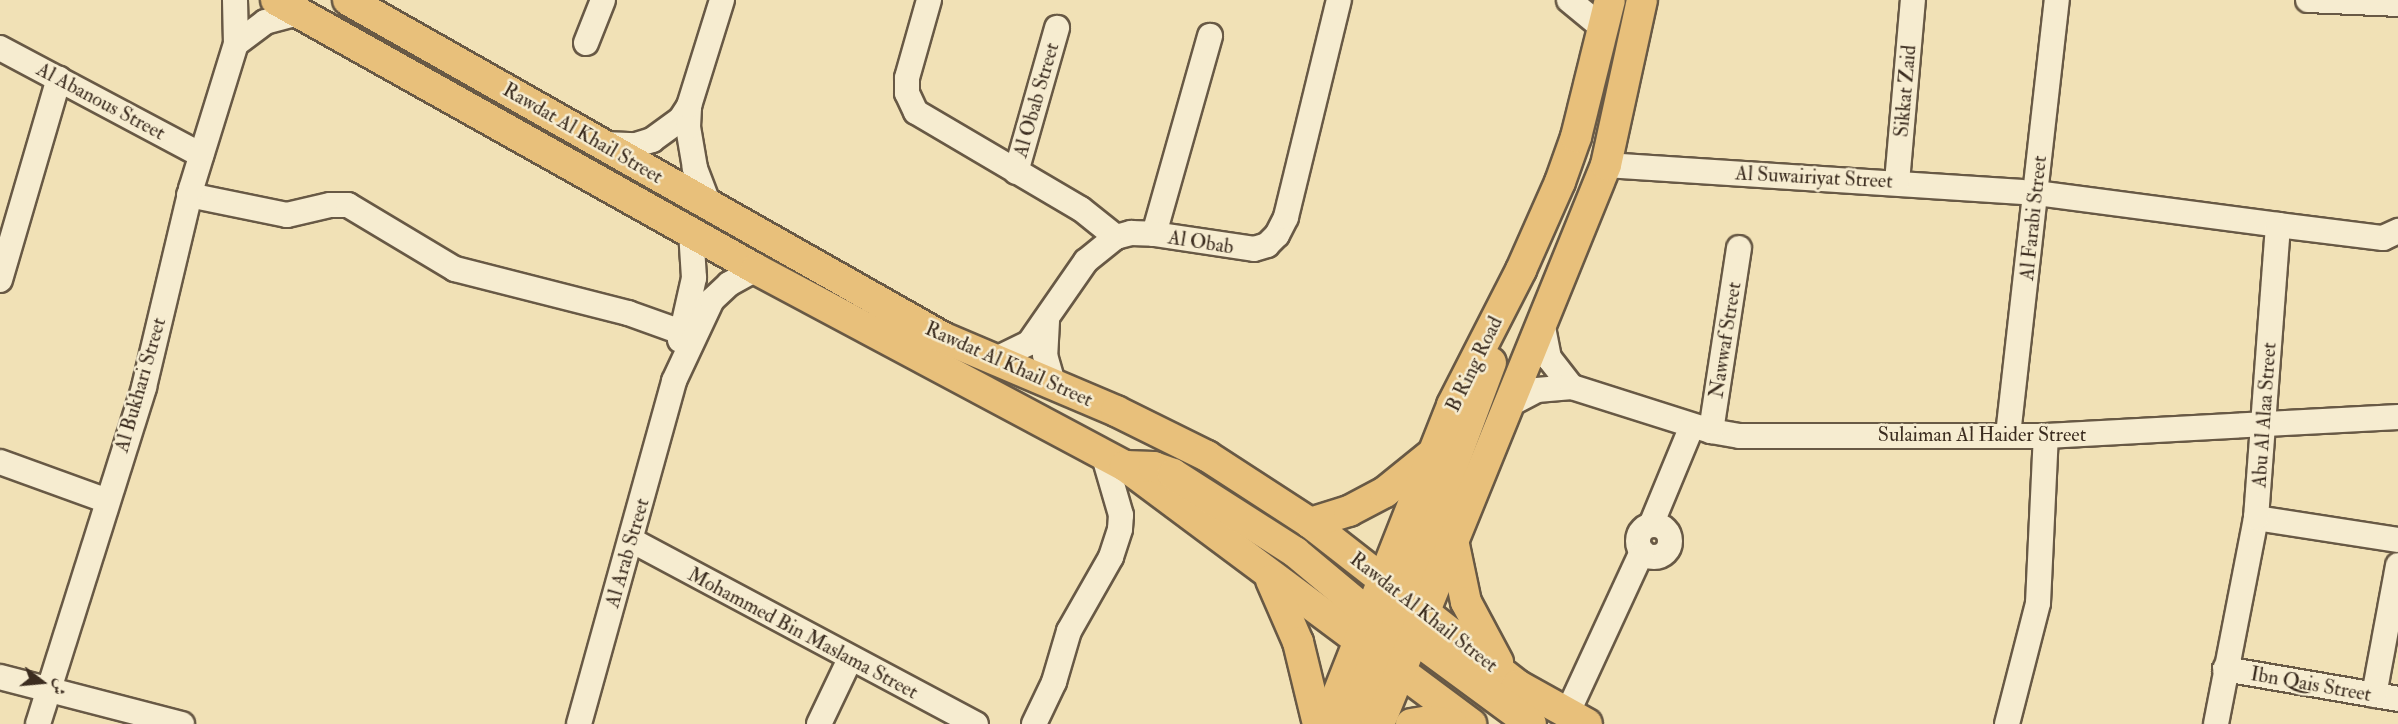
<!DOCTYPE html>
<html>
<head>
<meta charset="utf-8">
<style>
  body { margin:0 }
  #map { position:relative; width:2398px; height:724px; overflow:hidden; background:#f1e1b6; font-family:"IM FELL Double Pica",Amiri,serif }
  div>[style] { position:absolute }
  .roads { filter:drop-shadow(2px 0 #685945) drop-shadow(-2px 0 #685945) drop-shadow(0 2px #685945) drop-shadow(0 -2px #685945) }
  .minor>* { height:24px; margin:-12px; padding:0 12px; transform-origin:12px; border-radius:12px; background:#f6ecd0 }
  .minor>.ring { margin:-12px; padding:0; box-sizing:content-box; background:none; border:24px solid #f6ecd0; border-radius:50% }
  .major>* { height:30px; margin:-15px; padding:0 15px; transform-origin:15px; border-radius:15px; background:#e8c07b }
  span { translate:-50% -50%; white-space:nowrap; text-align:center; line-height:1.15; -webkit-text-stroke:5px #f6ecd0; paint-order:stroke }
  .street-label { font-size:20px; color:#3b2c1f }
  .north { position:absolute; left:12px; top:652px; width:60px; height:60px; -webkit-text-stroke:4px #f6ecd0; paint-order:stroke; rotate:106deg; font-size:16px; font-weight:700; line-height:24px; text-align:center; color:#3b2c1f }
  .north::after { content:''; display:block; margin:auto; width:21px; height:27px; background:#3b2c1f; clip-path:polygon(50% 0,100% 100%,50% 72%,0 100%) }
</style>
</head>
<body>
<div id="map">
  <div class="roads">
    <div class="minor">
      <div style="left:929px;top:0;width:81px;rotate:105.8deg"></div>
      <div style="left:907px;top:78px;width:15px;rotate:90deg"></div>
      <div style="left:907px;top:93px;width:21px;rotate:65deg"></div>
      <div style="left:916px;top:112px;width:191px;rotate:30.5deg"></div>
      <div style="left:1081px;top:209px;width:45px;rotate:38.7deg"></div>
      <div style="left:1569px;top:0;width:44px;rotate:39.5deg"></div>
      <div style="left:2308px;top:0;width:90px;rotate:2.5deg"></div>
      <div style="left:586px;top:43px;width:46px;rotate:-68.4deg"></div>
      <div style="left:236px;top:44px;width:36px;rotate:-37deg"></div>
      <div style="left:265px;top:22px;width:35px;rotate:-15deg"></div>
      <div style="left:0;top:48px;width:228px;rotate:28deg"></div>
      <div style="left:602px;top:144px;width:34px;rotate:2deg"></div>
      <div style="left:636px;top:145px;width:17px;rotate:-17deg"></div>
      <div style="left:652px;top:140px;width:34px;rotate:-36deg"></div>
      <div style="left:680px;top:120px;width:17px;rotate:-57deg"></div>
      <div style="left:1606px;top:165px;width:417px;rotate:3.7deg"></div>
      <div style="left:1016px;top:172px;width:150px;rotate:-74.1deg"></div>
      <div style="left:1897px;top:182px;width:183px;rotate:-85deg"></div>
      <div style="left:2036px;top:193px;width:244px;rotate:7.5deg"></div>
      <div style="left:189px;top:195px;width:100px;rotate:11.5deg"></div>
      <div style="left:287px;top:215px;width:44px;rotate:-13.1deg"></div>
      <div style="left:330px;top:205px;width:18px"></div>
      <div style="left:348px;top:205px;width:125px;rotate:30.9deg"></div>
      <div style="left:455px;top:269px;width:179px;rotate:14.3deg"></div>
      <div style="left:628px;top:313px;width:56px;rotate:19.7deg"></div>
      <div style="left:709px;top:205px;width:40px;rotate:-111deg"></div>
      <div style="left:695px;top:168px;width:42px;rotate:-99.7deg"></div>
      <div style="left:688px;top:127px;width:21px;rotate:-87deg"></div>
      <div style="left:689px;top:106px;width:111px;rotate:-72.7deg"></div>
      <div style="left:1154px;top:234px;width:206px;rotate:-74.2deg"></div>
      <div style="left:0;top:280px;width:210px;rotate:-73.7deg"></div>
      <div style="left:1047px;top:321px;width:34px;rotate:93deg"></div>
      <div style="left:1045px;top:355px;width:32px;rotate:74deg"></div>
      <div style="left:1542px;top:322px;width:37px;rotate:79deg"></div>
      <div style="left:1549px;top:358px;width:37px;rotate:52deg"></div>
      <div style="left:680px;top:340px;width:64px;rotate:-77.3deg"></div>
      <div style="left:694px;top:278px;width:46px;rotate:-93.7deg"></div>
      <div style="left:992px;top:361px;width:41px;rotate:-25.9deg"></div>
      <div style="left:1029px;top:343px;width:100px;rotate:-55.2deg"></div>
      <div style="left:1086px;top:261px;width:38px;rotate:-39deg"></div>
      <div style="left:1116px;top:237px;width:16px;rotate:-15deg"></div>
      <div style="left:1131px;top:233px;width:23px;rotate:2deg"></div>
      <div style="left:1154px;top:234px;width:101px;rotate:8.5deg"></div>
      <div style="left:1254px;top:249px;width:14px;rotate:-17deg"></div>
      <div style="left:1267px;top:245px;width:14px;rotate:-45deg"></div>
      <div style="left:1277px;top:235px;width:20px;rotate:-63deg"></div>
      <div style="left:1286px;top:217px;width:223px;rotate:-76.3deg"></div>
      <div style="left:1505px;top:407px;width:36px;rotate:-28deg"></div>
      <div style="left:1537px;top:390px;width:35px;rotate:-5deg"></div>
      <div style="left:1572px;top:387px;width:146px;rotate:17.6deg"></div>
      <div style="left:1711px;top:431px;width:29px;rotate:10deg"></div>
      <div style="left:1740px;top:436px;width:306px"></div>
      <div style="left:2046px;top:436px;width:353px;rotate:-3.1deg"></div>
      <div style="left:1711px;top:431px;width:185px;rotate:-81.3deg"></div>
      <div style="left:2008px;top:435px;width:438px;rotate:-83.6deg"></div>
      <div style="left:0;top:462px;width:112px;rotate:19.9deg"></div>
      <div style="left:2256px;top:518px;width:144px;rotate:8.8deg"></div>
      <div class="ring" style="left:1638px;top:525px;width:8px;height:8px"></div>
      <div style="left:1651px;top:525px;width:107px;rotate:-67.5deg"></div>
      <div style="left:631px;top:540px;width:391px;rotate:28.1deg"></div>
      <div style="left:2225px;top:669px;width:176px;rotate:9.8deg"></div>
      <div style="left:0;top:677px;width:188px;rotate:14.5deg"></div>
      <div style="left:2374px;top:695px;width:132px;rotate:-79.5deg"></div>
      <div style="left:1567px;top:714px;width:179px;rotate:-65.2deg"></div>
      <div style="left:38px;top:724px;width:353px;rotate:-72.5deg"></div>
      <div style="left:144px;top:387px;width:204px;rotate:-76.6deg"></div>
      <div style="left:191px;top:189px;width:152px;rotate:-72.8deg"></div>
      <div style="left:236px;top:44px;width:44px;rotate:-91.3deg"></div>
      <div style="left:579px;top:724px;width:356px;rotate:-74.5deg"></div>
      <div style="left:674px;top:381px;width:89px;rotate:-64.9deg"></div>
      <div style="left:712px;top:300px;width:23px;rotate:-43deg"></div>
      <div style="left:729px;top:284px;width:31px;rotate:-29deg"></div>
      <div style="left:819px;top:724px;width:72px;rotate:-64.5deg"></div>
      <div style="left:1034px;top:724px;width:47px;rotate:-64.5deg"></div>
      <div style="left:1054px;top:682px;width:53px;rotate:-73.6deg"></div>
      <div style="left:1069px;top:631px;width:85px;rotate:-60.4deg"></div>
      <div style="left:1111px;top:557px;width:29px;rotate:-72deg"></div>
      <div style="left:1120px;top:529px;width:14px;rotate:-86deg"></div>
      <div style="left:1121px;top:515px;width:65px;rotate:-106.2deg"></div>
      <div style="left:2007px;top:724px;width:125px;rotate:-75.6deg"></div>
      <div style="left:2038px;top:603px;width:167px;rotate:-87.3deg"></div>
      <div style="left:2216px;top:724px;width:210px;rotate:-79deg"></div>
      <div style="left:2256px;top:518px;width:294px;rotate:-85.7deg"></div>
      <div style="left:2278px;top:225px;width:106px;rotate:7.1deg"></div>
      <div style="left:2383px;top:238px;width:17px;rotate:-25deg"></div>
    </div>
    <div class="major">
      <div style="left:276px;top:0;width:550px;rotate:29.27deg"></div>
      <div style="left:756px;top:269px;width:418px;rotate:28.1deg"></div>
      <div style="left:1125px;top:466px;width:432px;rotate:36.7deg"></div>
      <div style="left:348px;top:0;width:685px;rotate:29.56deg"></div>
      <div style="left:944px;top:338px;width:187px;rotate:23deg"></div>
      <div style="left:1116px;top:411px;width:102px;rotate:26.3deg"></div>
      <div style="left:1207px;top:456px;width:123px;rotate:33deg"></div>
      <div style="left:1310px;top:523px;width:263px;rotate:38deg"></div>
      <div style="left:1517px;top:685px;width:80px;rotate:29.1deg"></div>
      <div style="left:1125px;top:466px;width:29px;rotate:2deg"></div>
      <div style="left:1154px;top:467px;width:20px;rotate:20deg"></div>
      <div style="left:1173px;top:474px;width:145px;rotate:32.6deg"></div>
      <div style="left:1295px;top:552px;width:103px;rotate:39.9deg"></div>
      <div style="left:1374px;top:618px;width:15px;rotate:20deg"></div>
      <div style="left:1310px;top:523px;width:41px;rotate:-17.1deg"></div>
      <div style="left:1349px;top:511px;width:41px;rotate:-27.8deg"></div>
      <div style="left:1385px;top:492px;width:60px;rotate:-39deg"></div>
      <div style="left:1453px;top:540px;width:63px;rotate:78.2deg"></div>
      <div style="left:1466px;top:602px;width:68px;rotate:61.9deg"></div>
      <div style="left:1271px;top:580px;width:68px;rotate:66.5deg"></div>
      <div style="left:1298px;top:642px;width:84px;rotate:76.3deg"></div>
      <div style="left:1395px;top:632px;width:20px;rotate:18deg"></div>
      <div style="left:1414px;top:638px;width:145px;rotate:36.3deg"></div>
      <div style="left:1400px;top:672px;width:28px;rotate:-105deg"></div>
      <div style="left:1393px;top:645px;width:22px;rotate:-87deg"></div>
      <div style="left:1394px;top:623px;width:278px;rotate:-69.6deg"></div>
      <div style="left:1326px;top:724px;width:343px;rotate:-68.4deg"></div>
      <div style="left:1452px;top:405px;width:152px;rotate:-62.9deg"></div>
      <div style="left:1521px;top:270px;width:96px;rotate:-66.1deg"></div>
      <div style="left:1560px;top:182px;width:48px;rotate:-70.4deg"></div>
      <div style="left:1576px;top:137px;width:141px;rotate:-76.1deg"></div>
      <div style="left:1353px;top:724px;width:90px;rotate:-72deg"></div>
      <div style="left:1379px;top:724px;width:603px;rotate:-67.9deg"></div>
      <div style="left:1606px;top:165px;width:169px;rotate:-77.7deg"></div>
      <div style="left:1411px;top:724px;width:18px;rotate:-9deg"></div>
      <div style="left:1429px;top:721px;width:23px;rotate:7deg"></div>
    </div>
  </div>
  <div class="street-label">
    <span style="left:1905px;top:91px;rotate:-85deg">Sikkat Zaid</span>
    <span style="left:1036px;top:100px;rotate:-74deg">Al Obab Street</span>
    <span style="left:101px;top:101px;rotate:28deg">Al Abanous Street</span>
    <span style="left:583px;top:133px;rotate:30deg">Rawdat Al Khail Street</span>
    <span style="left:1814px;top:177px;rotate:3deg">Al Suwairiyat Street</span>
    <span style="left:2033px;top:218px;rotate:-84deg">Al Farabi Street</span>
    <span style="left:1201px;top:242px;rotate:9deg">Al Obab</span>
    <span style="left:1725px;top:340px;rotate:-81deg">Nawwaf Street</span>
    <span style="left:1009px;top:364px;rotate:24deg">Rawdat Al Khail Street</span>
    <span style="left:1474px;top:364px;rotate:-64deg">B Ring Road</span>
    <span style="left:140px;top:385px;rotate:-74deg">Al Bukhari Street</span>
    <span style="left:2264px;top:415px;rotate:-86deg">Abu Al Alaa Street</span>
    <span style="left:1982px;top:434px">Sulaiman Al Haider Street</span>
    <span style="left:627px;top:553px;rotate:-74deg">Al Arab Street</span>
    <span style="left:1424px;top:612px;rotate:38deg">Rawdat Al Khail Street</span>
    <span style="left:803px;top:633px;rotate:28deg">Mohammed Bin Maslama Street</span>
    <span style="left:2311px;top:684px;rotate:10deg">Ibn Qais Street</span>
  </div>
  <div class="north">ش</div>
</div>
</body>
</html>
